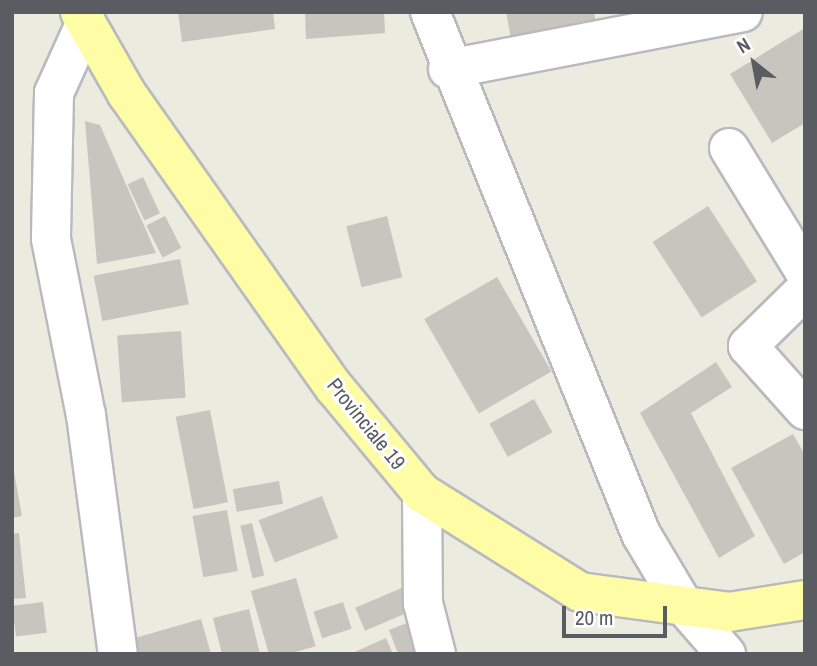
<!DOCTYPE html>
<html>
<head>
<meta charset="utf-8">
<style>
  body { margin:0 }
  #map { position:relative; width:817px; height:666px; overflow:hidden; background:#ecebe0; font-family:"Archivo Narrow",sans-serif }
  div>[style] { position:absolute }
  .building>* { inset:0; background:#c7c5be; transform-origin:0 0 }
  .roads { filter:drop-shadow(2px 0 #b8babf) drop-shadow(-2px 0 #b8babf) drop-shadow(0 2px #b8babf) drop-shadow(0 -2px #b8babf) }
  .street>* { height:38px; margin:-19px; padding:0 19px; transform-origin:19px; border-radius:19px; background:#fff }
  .secondary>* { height:38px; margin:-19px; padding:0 19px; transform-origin:19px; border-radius:19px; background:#fff }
  .primary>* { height:38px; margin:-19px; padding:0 19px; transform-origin:19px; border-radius:19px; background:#fefca4 }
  span { translate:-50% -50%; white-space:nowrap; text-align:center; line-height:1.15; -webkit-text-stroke:6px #fff; paint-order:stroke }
  .street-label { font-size:21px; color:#595c61 }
  .frame { position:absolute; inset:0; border:14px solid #595c61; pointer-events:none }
  .north { position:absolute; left:719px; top:28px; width:70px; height:70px; -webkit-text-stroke:5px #fff; paint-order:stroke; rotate:329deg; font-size:19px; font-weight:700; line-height:28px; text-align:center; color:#595c61 }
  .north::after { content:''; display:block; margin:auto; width:24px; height:32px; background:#595c61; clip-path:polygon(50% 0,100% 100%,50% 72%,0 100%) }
  .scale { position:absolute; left:562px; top:606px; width:105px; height:32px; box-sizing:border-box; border:4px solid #595c61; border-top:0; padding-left:9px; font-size:21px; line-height:24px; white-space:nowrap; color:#595c61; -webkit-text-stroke:5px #fff; paint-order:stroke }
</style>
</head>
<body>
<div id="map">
  <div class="building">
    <div style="clip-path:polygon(178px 12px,273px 12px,275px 29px,182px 42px)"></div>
    <div style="clip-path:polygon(305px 12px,384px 12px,385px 33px,306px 39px)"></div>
    <div style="clip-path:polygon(506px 12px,594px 12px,596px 24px,511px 39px)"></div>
    <div style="clip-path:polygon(805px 28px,805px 123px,772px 143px,730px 74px)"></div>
    <div style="clip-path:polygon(85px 121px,100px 125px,156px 253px,97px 264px)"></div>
    <div style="left:143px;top:177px;width:40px;height:17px;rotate:65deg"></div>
    <div style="left:708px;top:206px;width:90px;height:66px;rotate:57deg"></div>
    <div style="left:165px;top:216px;width:36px;height:21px;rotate:63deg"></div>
    <div style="left:387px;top:216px;width:63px;height:42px;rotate:76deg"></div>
    <div style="left:180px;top:259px;width:46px;height:88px;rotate:79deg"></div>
    <div style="left:497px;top:277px;width:109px;height:84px;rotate:60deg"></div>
    <div style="left:181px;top:331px;width:67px;height:64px;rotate:86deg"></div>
    <div style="clip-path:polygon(716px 362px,732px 387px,691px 413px,755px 536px,719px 558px,640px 413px)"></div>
    <div style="left:534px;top:399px;width:38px;height:51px;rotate:61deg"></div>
    <div style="left:210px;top:410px;width:94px;height:35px;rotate:79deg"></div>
    <div style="clip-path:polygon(793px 434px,805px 455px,805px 552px,784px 564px,731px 468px)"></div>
    <div style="clip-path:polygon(14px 472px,22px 516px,12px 518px,12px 473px)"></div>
    <div style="left:279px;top:481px;width:23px;height:47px;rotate:80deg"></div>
    <div style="left:322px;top:496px;width:45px;height:68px;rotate:69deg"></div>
    <div style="left:227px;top:510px;width:62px;height:35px;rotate:80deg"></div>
    <div style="left:252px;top:523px;width:54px;height:12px;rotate:77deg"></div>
    <div style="clip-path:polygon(19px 533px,26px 598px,12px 599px,12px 534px)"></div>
    <div style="left:296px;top:578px;width:71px;height:47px;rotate:74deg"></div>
    <div style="left:404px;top:587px;width:25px;height:53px;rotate:67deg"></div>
    <div style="left:43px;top:602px;width:31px;height:31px;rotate:83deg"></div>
    <div style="left:343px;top:602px;width:28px;height:31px;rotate:72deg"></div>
    <div style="clip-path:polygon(249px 609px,260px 654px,222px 654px,213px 618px)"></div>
    <div style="clip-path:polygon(201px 619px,211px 654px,132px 654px,128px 640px)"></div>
    <div style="clip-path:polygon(417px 619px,430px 654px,398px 654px,389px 630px)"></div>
    <div style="clip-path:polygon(386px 638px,393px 654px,350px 654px)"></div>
  </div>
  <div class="roads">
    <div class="street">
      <div style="left:430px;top:12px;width:563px;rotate:67.99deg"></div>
      <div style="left:641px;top:534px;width:84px;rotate:59.2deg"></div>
      <div style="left:86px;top:22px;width:78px;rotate:114.3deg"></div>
      <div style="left:54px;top:93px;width:146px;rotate:91.2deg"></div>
      <div style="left:51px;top:239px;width:179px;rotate:78.8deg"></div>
      <div style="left:86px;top:415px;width:241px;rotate:82.4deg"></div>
      <div style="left:448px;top:69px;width:300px;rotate:-10.9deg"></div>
      <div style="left:729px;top:148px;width:145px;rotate:58.5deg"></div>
      <div style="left:805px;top:290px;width:80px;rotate:135.5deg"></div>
      <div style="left:748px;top:346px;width:86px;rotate:48.3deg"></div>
      <div style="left:422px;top:493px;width:110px;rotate:89.5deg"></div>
      <div style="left:423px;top:603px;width:53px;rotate:75.7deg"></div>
    </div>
    <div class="secondary">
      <div style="left:684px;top:606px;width:64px;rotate:48.8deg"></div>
    </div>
    <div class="primary">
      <div style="left:80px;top:12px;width:95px;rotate:60.2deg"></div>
      <div style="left:127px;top:94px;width:359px;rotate:54.8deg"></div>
      <div style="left:334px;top:387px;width:138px;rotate:50.3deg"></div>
      <div style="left:422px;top:493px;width:186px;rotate:32.1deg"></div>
      <div style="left:580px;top:592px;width:150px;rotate:7.6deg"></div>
      <div style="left:729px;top:612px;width:77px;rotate:-9deg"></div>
    </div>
  </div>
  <div class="street-label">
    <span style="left:366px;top:424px;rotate:51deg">Provinciale 19</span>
  </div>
  <div class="frame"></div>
  <div class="north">N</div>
  <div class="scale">20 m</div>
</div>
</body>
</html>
